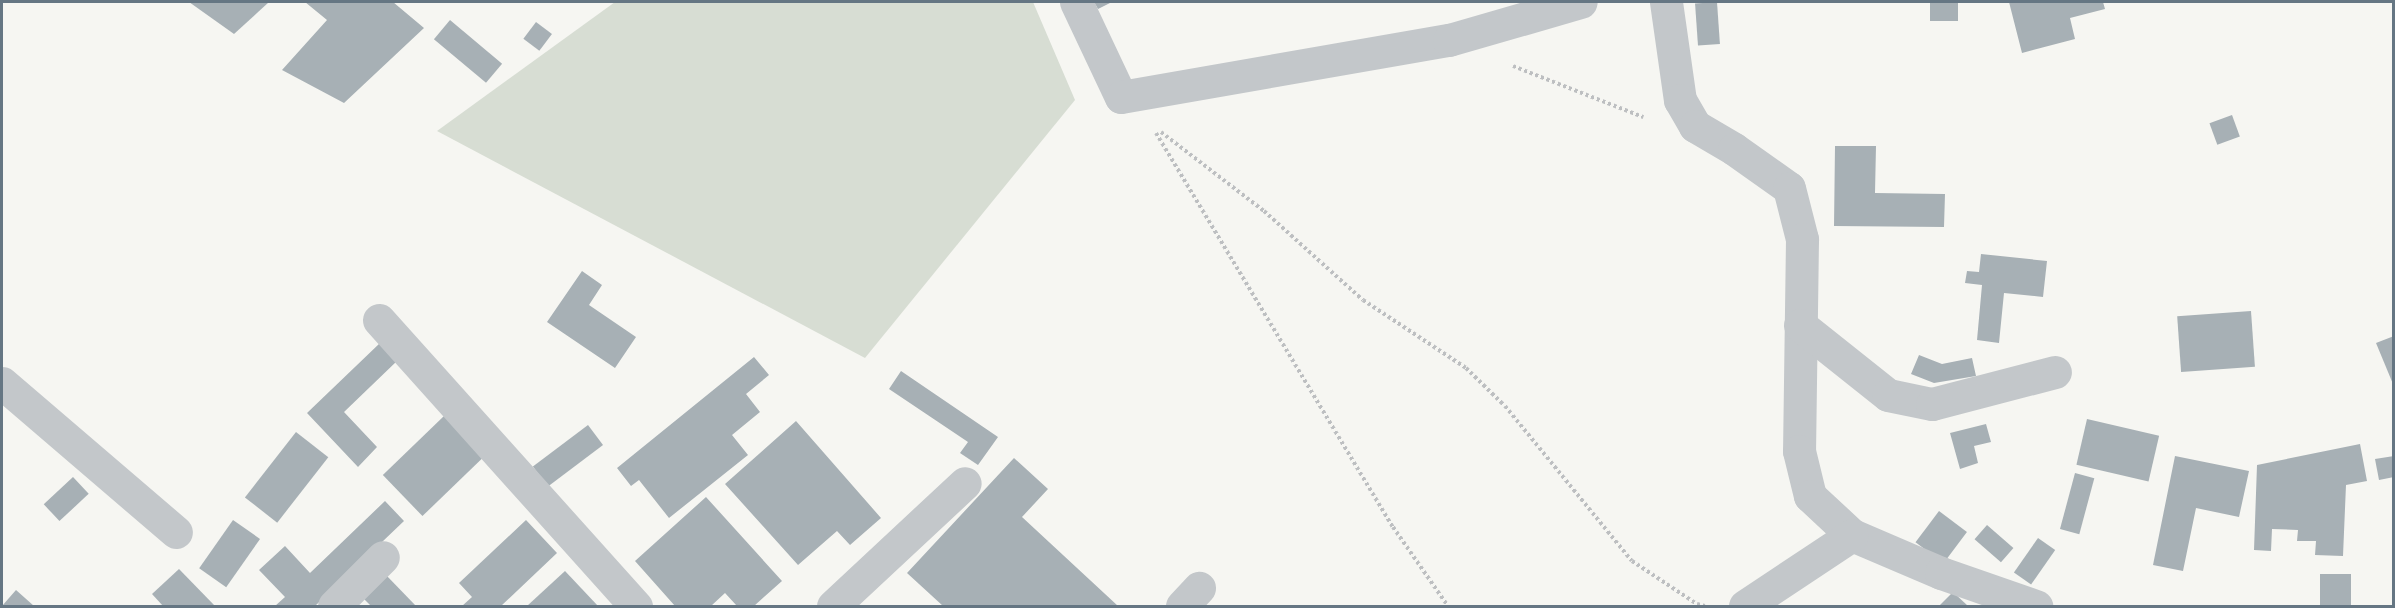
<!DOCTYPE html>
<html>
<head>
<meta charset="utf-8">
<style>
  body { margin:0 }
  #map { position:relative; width:2395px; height:608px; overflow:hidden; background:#f6f6f2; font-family:Lato,sans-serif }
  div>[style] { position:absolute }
  .green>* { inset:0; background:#d7ddd3 }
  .building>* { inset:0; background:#a7b0b5; transform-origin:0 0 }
  .path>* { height:4px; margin-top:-2px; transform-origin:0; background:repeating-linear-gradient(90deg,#bdbfc1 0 3px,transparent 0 6px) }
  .minor>* { height:33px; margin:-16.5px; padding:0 16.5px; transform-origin:16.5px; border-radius:16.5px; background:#c3c7ca }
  span { translate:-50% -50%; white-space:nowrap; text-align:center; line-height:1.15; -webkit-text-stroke:6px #fff; paint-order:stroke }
  .frame { position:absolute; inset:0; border:3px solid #657683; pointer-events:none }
</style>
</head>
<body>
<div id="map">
  <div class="green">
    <div style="clip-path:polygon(615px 2px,1033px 2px,1075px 100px,865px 358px,437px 131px)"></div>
  </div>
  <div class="building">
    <div style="clip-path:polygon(189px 2px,269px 2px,234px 34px)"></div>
    <div style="clip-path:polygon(305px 2px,393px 2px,424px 28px,344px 103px,282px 70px,327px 20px)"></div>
    <div style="clip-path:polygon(1094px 2px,1112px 2px,1098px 9px)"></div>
    <div style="left:1717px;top:2px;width:42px;height:22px;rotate:86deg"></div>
    <div style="left:1930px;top:2px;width:28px;height:19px"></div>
    <div style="clip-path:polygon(2009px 2px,2103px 2px,2105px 9px,2070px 18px,2075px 39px,2022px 53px)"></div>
    <div style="left:450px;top:20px;width:68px;height:25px;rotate:40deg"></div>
    <div style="left:536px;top:22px;width:20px;height:21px;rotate:37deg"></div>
    <div style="left:2232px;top:115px;width:23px;height:24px;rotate:70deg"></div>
    <div style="clip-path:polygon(1835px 146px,1876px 146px,1875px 193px,1945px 194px,1944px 227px,1834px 226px)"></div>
    <div style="clip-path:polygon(1981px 254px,2047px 261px,2043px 297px,2004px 293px,1999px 343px,1977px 340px,1982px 285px,1965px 283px,1967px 271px,1979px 272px)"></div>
    <div style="clip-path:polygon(582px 271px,602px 285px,589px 305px,636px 337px,615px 368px,547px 322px)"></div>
    <div style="left:2251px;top:311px;width:56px;height:74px;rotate:86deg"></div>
    <div style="clip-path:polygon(2394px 336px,2394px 384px,2393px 384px,2376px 343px)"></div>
    <div style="clip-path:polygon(380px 343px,397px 361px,344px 412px,377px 447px,358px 467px,307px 413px)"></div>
    <div style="clip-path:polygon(1919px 355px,1942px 364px,1972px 358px,1976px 376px,1934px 383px,1911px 374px)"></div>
    <div style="clip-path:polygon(754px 357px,769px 375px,746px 394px,760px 412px,732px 435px,748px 455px,669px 518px,639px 480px,631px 486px,617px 468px)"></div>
    <div style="clip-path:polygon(901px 371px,998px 437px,978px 465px,960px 453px,968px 442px,889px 389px)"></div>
    <div style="left:444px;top:416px;width:57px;height:85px;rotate:46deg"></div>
    <div style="left:2087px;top:419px;width:74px;height:47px;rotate:13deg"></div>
    <div style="clip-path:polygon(796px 421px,881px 518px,850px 545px,837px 531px,798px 565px,725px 484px)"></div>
    <div style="clip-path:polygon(1986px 424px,1991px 442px,1974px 446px,1978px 463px,1960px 469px,1950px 433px)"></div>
    <div style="left:588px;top:425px;width:25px;height:69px;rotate:53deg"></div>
    <div style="left:296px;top:432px;width:41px;height:83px;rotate:38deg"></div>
    <div style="clip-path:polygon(2360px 444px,2367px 481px,2346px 485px,2343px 556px,2315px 555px,2316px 541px,2297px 541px,2298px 530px,2272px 529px,2271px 551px,2254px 550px,2257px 465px)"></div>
    <div style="clip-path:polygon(2175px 456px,2249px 471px,2239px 517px,2196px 508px,2183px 571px,2153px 565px)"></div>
    <div style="clip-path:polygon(2394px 456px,2394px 477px,2379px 480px,2375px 459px)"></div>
    <div style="clip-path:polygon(1014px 458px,1048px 489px,1022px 517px,1118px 606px,943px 606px,907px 573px)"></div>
    <div style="left:2075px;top:473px;width:20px;height:58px;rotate:15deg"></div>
    <div style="left:73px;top:477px;width:23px;height:40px;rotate:47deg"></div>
    <div style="clip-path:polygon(706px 497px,782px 581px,754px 606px,737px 606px,725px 593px,711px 606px,675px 606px,635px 561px)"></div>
    <div style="clip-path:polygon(385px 501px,404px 521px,315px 606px,275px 606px,285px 597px,259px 570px,285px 546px,310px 573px)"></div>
    <div style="left:1939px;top:511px;width:35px;height:39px;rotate:37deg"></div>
    <div style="left:233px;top:520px;width:33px;height:59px;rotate:35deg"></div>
    <div style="clip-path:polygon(526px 520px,557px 553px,501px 606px,462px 606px,472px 597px,459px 583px)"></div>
    <div style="left:1987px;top:525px;width:35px;height:19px;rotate:41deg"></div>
    <div style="left:2038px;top:538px;width:21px;height:42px;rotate:35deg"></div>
    <div style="clip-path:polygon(179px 569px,215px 606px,163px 606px,152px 594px)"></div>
    <div style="clip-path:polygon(565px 571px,598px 606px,527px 606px)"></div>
    <div style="clip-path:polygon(385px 574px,416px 606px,371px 606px,361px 596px)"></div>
    <div style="left:2320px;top:574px;width:31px;height:32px"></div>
    <div style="clip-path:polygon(16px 590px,34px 606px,2px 606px)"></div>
    <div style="clip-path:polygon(1953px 592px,1968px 606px,1939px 606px)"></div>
  </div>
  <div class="path">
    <div style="left:1513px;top:66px;width:140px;rotate:21.4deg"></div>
    <div style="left:1161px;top:132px;width:130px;rotate:37.5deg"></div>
    <div style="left:1264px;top:211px;width:133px;rotate:42deg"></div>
    <div style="left:1363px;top:300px;width:123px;rotate:33.4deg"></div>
    <div style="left:1466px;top:368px;width:54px;rotate:44.3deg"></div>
    <div style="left:1505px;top:406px;width:200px;rotate:50.7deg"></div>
    <div style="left:1632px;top:561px;width:78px;rotate:33.5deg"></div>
    <div style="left:1697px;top:604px;width:8px;rotate:14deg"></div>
    <div style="left:1156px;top:133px;width:460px;rotate:59deg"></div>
    <div style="left:1393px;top:527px;width:96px;rotate:55.2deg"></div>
  </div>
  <div class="minor">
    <div style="left:1076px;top:2px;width:105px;rotate:64.7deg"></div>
    <div style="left:1121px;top:97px;width:333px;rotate:-9.9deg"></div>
    <div style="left:1449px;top:40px;width:137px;rotate:-16.1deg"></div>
    <div style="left:1666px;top:2px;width:99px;rotate:81.9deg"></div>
    <div style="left:1680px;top:100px;width:30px;rotate:60deg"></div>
    <div style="left:1695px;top:126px;width:45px;rotate:30.5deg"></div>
    <div style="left:1734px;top:149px;width:67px;rotate:35.3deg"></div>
    <div style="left:1789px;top:188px;width:53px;rotate:75.7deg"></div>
    <div style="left:1802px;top:239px;width:212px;rotate:90.8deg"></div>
    <div style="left:1799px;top:451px;width:46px;rotate:76.3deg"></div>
    <div style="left:1810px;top:496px;width:57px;rotate:42.9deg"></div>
    <div style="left:1852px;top:535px;width:97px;rotate:23.1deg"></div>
    <div style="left:1941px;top:573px;width:101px;rotate:19.2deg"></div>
    <div style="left:379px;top:320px;width:385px;rotate:48.1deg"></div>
    <div style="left:1800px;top:325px;width:112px;rotate:38.5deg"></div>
    <div style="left:1888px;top:395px;width:45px;rotate:11.6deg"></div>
    <div style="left:1932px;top:404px;width:127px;rotate:-14.6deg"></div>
    <div style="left:2px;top:383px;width:229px;rotate:40.6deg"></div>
    <div style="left:334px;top:606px;width:69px;rotate:-45deg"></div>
    <div style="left:833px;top:606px;width:180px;rotate:-43deg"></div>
    <div style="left:1182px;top:606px;width:25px;rotate:-47deg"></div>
    <div style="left:1745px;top:606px;width:128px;rotate:-33.6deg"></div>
  </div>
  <div class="frame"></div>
</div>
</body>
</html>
